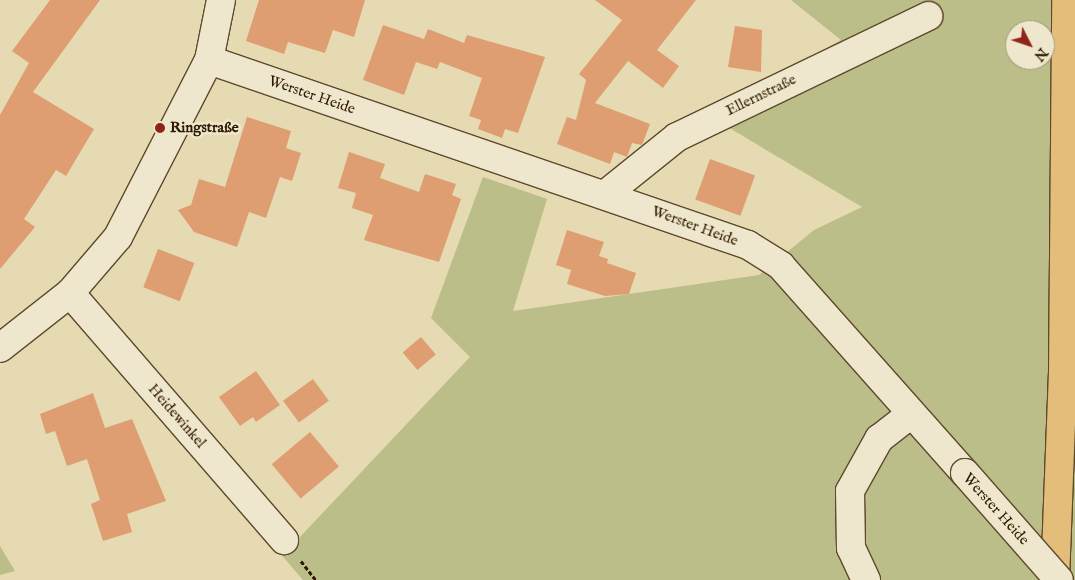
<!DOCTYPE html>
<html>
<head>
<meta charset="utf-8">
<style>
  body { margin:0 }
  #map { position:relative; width:1075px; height:580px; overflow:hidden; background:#e6dab2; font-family:"IM FELL English",serif }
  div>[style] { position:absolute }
  .green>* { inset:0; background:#bbbe88 }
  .building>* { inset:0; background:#df9d72; transform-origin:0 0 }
  .path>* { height:3px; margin-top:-1.5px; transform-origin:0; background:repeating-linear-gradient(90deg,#301900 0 4px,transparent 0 6.5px) }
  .roads { filter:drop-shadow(1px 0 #5e492c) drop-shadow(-1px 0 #5e492c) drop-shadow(0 1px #5e492c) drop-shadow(0 -1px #5e492c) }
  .minor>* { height:28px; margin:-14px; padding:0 14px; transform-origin:14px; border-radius:14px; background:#efe7cd }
  .highway>* { height:28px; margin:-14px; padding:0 14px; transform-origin:14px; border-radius:14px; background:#e3bd79 }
  .bridges { filter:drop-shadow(1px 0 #5e492c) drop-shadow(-1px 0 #5e492c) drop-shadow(0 1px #5e492c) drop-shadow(0 -1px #5e492c) }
  .minor-bridge>* { height:28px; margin:-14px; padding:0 14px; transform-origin:14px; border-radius:14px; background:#efe7cd }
  .dots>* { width:14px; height:14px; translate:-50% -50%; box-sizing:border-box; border:2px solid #efe7cd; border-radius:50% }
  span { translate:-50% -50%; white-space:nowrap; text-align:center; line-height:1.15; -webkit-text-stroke:5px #efe7cd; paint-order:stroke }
  .street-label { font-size:15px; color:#301900 }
  .poi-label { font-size:15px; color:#301900; font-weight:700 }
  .left { translate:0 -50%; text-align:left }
  .north { position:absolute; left:1005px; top:20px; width:50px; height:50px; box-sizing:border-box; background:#efe7cd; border:1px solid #a3957b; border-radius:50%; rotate:131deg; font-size:14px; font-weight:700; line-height:20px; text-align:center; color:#301900 }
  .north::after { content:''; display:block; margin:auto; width:18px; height:22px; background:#8f2418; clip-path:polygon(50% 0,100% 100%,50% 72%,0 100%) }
</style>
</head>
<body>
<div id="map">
  <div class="green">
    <div style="clip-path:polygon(evenodd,791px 0,1075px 0,1075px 580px,303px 580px,279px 552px,298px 539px,470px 357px,431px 318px,483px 177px,547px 199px,513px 311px,759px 275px,814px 230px,862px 207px,706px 114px,841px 40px,791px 0,1015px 30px,1045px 30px,1045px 60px,1015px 60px,1015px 30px)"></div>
    <div style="clip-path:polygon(0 546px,15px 571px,0 575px)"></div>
  </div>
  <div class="building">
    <div style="clip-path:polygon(50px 0,100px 0,33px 92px,94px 129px,66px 176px,56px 170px,24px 219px,35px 227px,0 269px,0 115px,29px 63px,12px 51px)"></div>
    <div style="clip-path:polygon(259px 0,365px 0,354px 37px,333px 30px,325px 53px,288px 42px,284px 54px,246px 41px)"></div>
    <div style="clip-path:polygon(595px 0,696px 0,657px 50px,679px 66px,663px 88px,628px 61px,595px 103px,650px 124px,642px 145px,632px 143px,627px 157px,614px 152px,610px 164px,557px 144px,567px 117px,576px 120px,586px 80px,579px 74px,622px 20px)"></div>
    <div style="clip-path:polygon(383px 25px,424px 39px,428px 29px,464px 43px,467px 35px,545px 57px,518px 133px,505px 129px,502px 138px,478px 129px,481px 120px,469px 116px,482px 78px,440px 62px,437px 69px,416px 62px,404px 95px,363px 80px)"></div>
    <div style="clip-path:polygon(735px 26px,762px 30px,761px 72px,728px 67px)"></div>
    <div style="clip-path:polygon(247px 117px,291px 131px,286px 148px,301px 153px,292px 181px,280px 177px,266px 218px,249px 212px,237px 247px,194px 232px,178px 210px,191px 205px,199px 179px,225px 187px)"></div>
    <div style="clip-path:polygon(349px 152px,385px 164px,380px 178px,419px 192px,425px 174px,456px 184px,452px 195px,461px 199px,439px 262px,364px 240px,373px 215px,352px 208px,356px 193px,338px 188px)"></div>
    <div style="left:710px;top:159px;width:48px;height:43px;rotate:20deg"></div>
    <div style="clip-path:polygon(567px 230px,604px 242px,599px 256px,608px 259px,607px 263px,636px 273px,629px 294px,605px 296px,567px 284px,571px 270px,556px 265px)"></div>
    <div style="left:158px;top:249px;width:39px;height:41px;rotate:21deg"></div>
    <div style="left:421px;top:337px;width:23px;height:24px;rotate:50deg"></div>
    <div style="clip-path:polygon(256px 371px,280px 405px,256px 422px,253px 417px,240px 426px,219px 397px)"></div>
    <div style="left:313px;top:379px;width:27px;height:37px;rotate:54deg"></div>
    <div style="clip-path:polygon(93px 393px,105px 428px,132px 419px,166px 501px,127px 514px,132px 532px,103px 541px,91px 504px,100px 500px,87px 459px,67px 466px,55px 431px,46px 434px,40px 414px)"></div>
    <div style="left:310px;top:432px;width:45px;height:50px;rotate:50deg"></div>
  </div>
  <div class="path">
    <div style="left:301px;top:561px;width:24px;rotate:52deg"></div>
  </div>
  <div class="roads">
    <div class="minor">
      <div style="left:209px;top:60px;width:570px;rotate:18.94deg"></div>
      <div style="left:748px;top:245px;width:39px;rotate:32deg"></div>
      <div style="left:781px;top:266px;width:277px;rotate:48.4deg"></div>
      <div style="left:606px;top:194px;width:91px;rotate:-38.8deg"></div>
      <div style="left:677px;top:137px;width:279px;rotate:-25.7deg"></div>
      <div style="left:70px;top:293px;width:327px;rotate:49.1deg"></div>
      <div style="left:0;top:348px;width:89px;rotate:-38.2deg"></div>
      <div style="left:70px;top:293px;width:74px;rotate:-49.4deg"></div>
      <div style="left:118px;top:237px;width:199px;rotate:-62.8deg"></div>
      <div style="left:209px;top:60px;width:61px;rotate:-78.7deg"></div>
      <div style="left:866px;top:580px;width:35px;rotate:-115deg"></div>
      <div style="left:851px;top:548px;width:57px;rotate:-91deg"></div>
      <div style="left:850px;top:491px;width:60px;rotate:-60.9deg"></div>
      <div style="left:879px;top:439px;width:39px;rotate:-38deg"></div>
    </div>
    <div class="highway">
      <div style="left:1055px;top:580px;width:209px;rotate:-87.8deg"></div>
      <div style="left:1063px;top:371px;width:371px;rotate:-89.5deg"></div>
    </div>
  </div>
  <div class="bridges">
    <div class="minor-bridge">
      <div style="left:965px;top:473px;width:142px;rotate:48.7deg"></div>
    </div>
  </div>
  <div class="dots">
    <div style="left:160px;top:128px;background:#8f2418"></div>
  </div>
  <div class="street-label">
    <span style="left:312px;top:95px;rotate:19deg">Werster Heide</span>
    <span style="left:761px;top:95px;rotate:-26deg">Ellernstraße</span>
    <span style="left:695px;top:226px;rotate:20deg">Werster Heide</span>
    <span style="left:177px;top:416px;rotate:49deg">Heidewinkel</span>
    <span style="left:996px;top:509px;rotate:48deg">Werster Heide</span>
  </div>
  <div class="poi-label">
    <span class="left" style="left:170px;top:128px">Ringstraße</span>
  </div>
  <div class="north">N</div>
</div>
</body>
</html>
